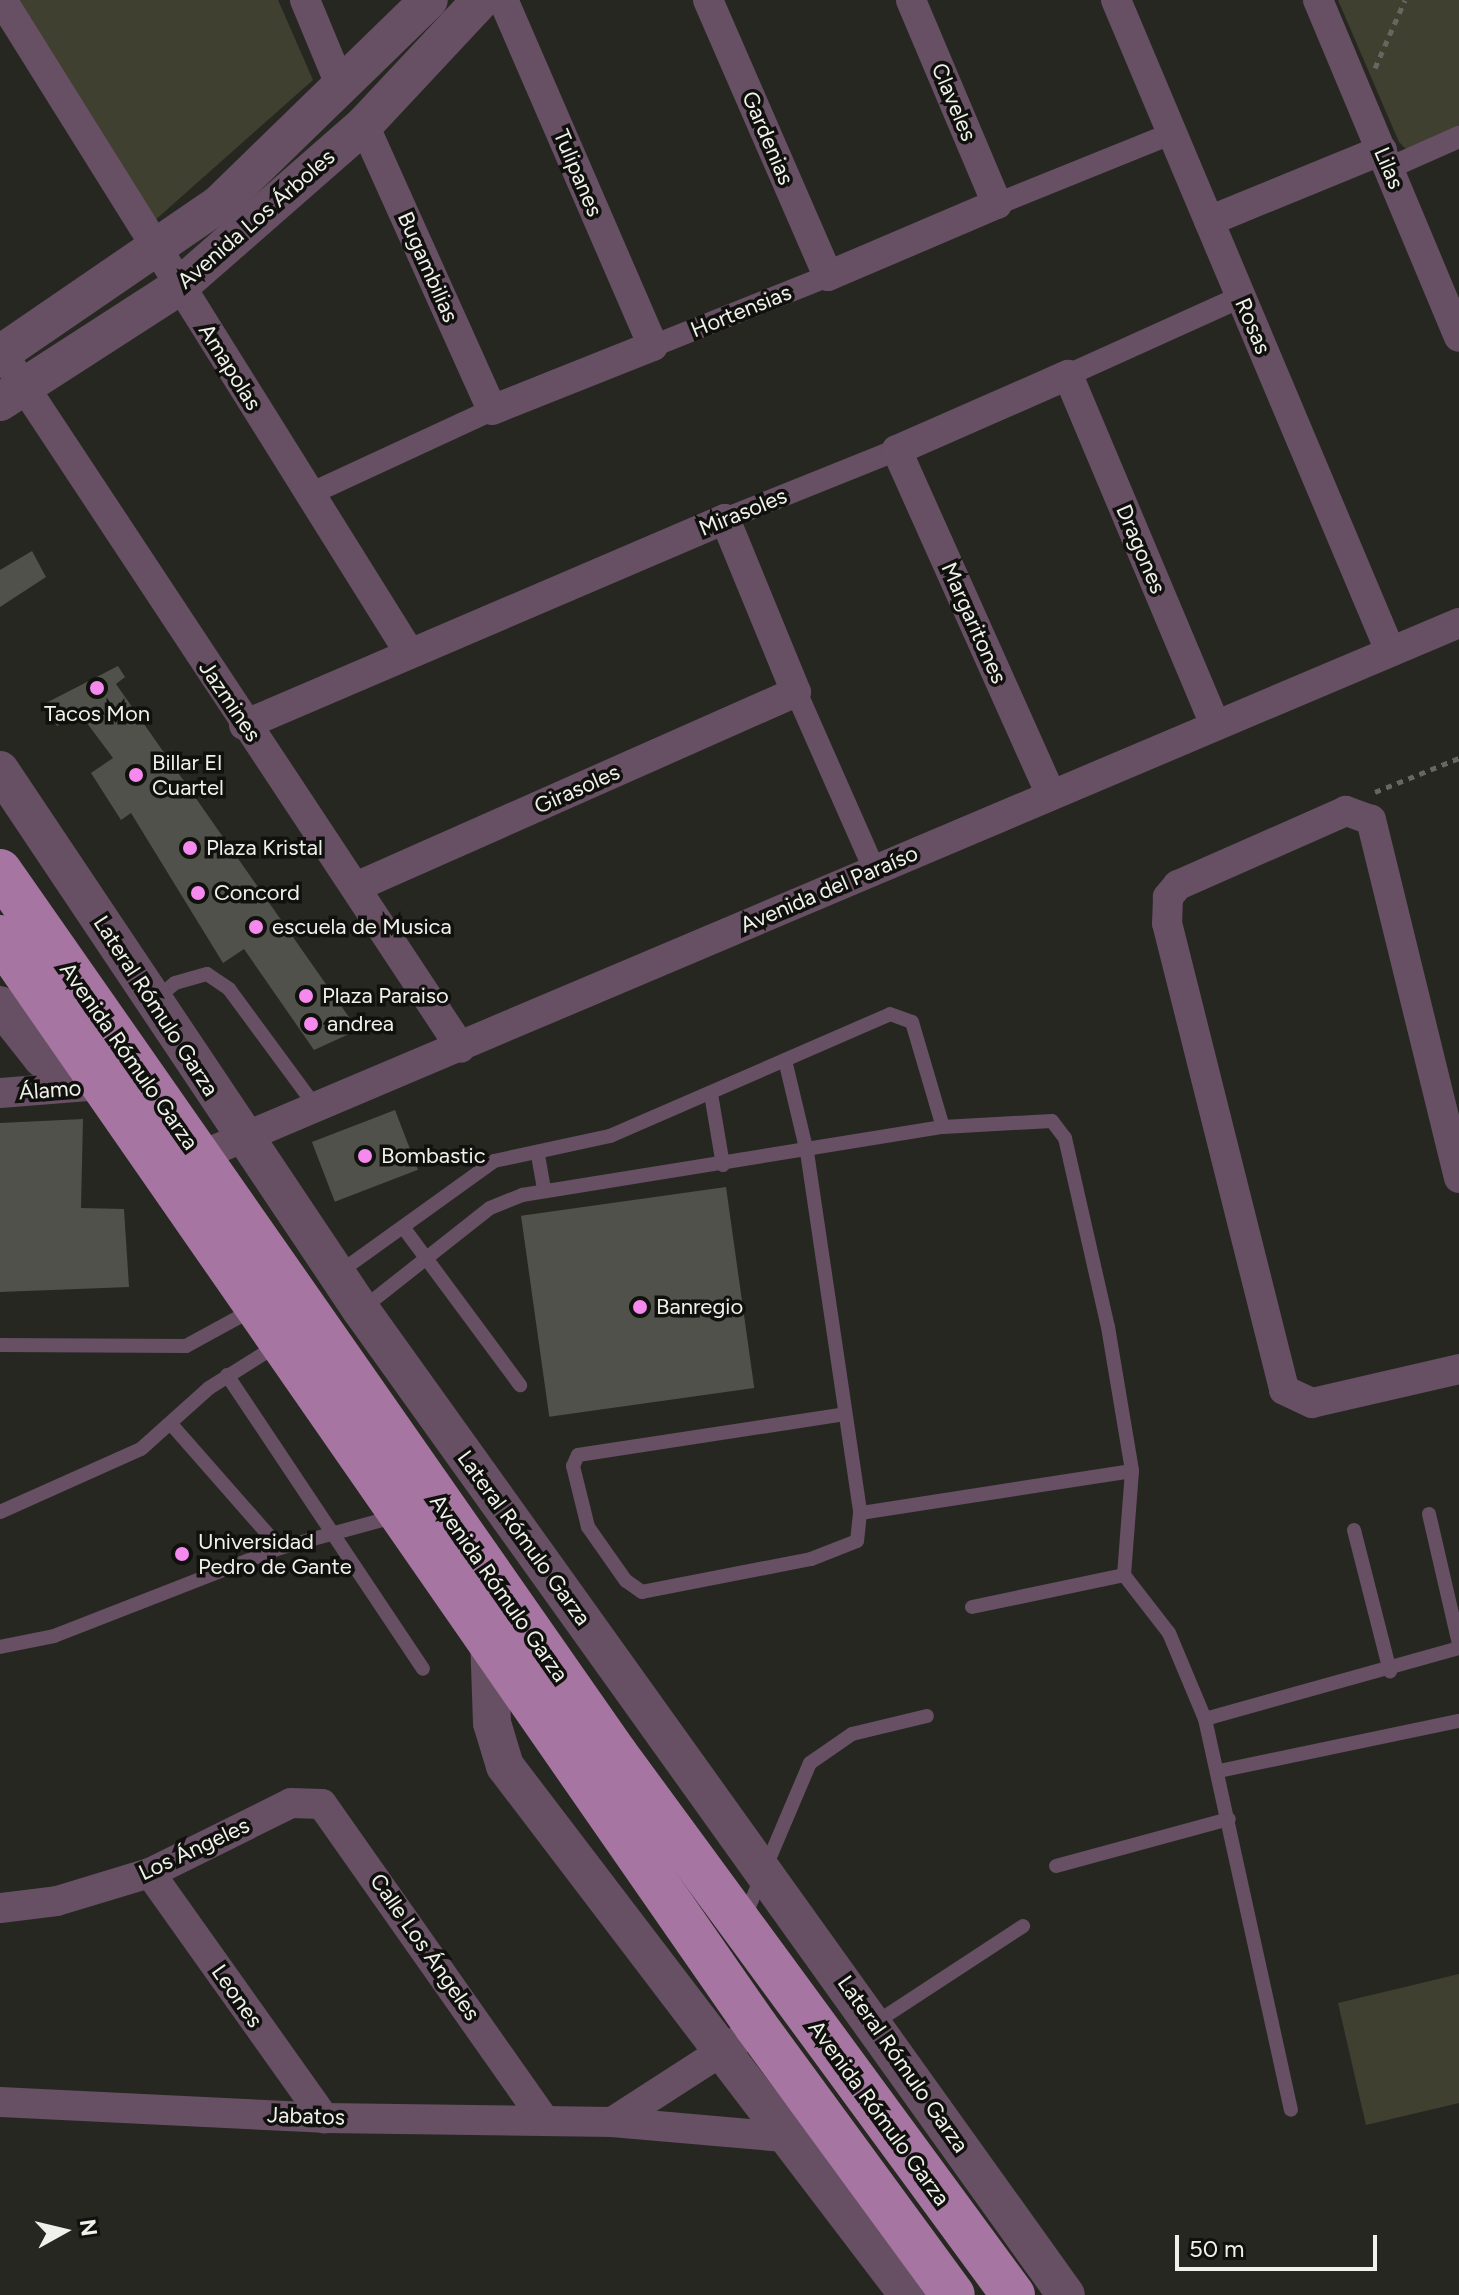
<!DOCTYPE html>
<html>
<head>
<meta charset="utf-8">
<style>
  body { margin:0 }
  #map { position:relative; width:1459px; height:2295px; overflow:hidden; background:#272722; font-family:Figtree,sans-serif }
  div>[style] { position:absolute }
  .green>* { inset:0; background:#404030 }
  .building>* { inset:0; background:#51514b; transform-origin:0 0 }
  .path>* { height:5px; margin-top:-2.5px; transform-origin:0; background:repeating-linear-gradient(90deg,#676762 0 6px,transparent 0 12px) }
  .service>* { height:14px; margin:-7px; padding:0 7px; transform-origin:7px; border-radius:7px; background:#674f64 }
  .pedestrian>* { height:22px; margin:-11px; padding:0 11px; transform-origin:11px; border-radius:11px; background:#674f64 }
  .minor>* { height:30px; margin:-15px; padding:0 15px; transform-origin:15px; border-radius:15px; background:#674f64 }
  .tertiary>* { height:38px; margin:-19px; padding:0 19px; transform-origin:19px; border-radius:19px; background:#674f64 }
  .primary>* { height:44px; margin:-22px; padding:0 22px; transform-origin:22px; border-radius:22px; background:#a675a1 }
  .dots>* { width:22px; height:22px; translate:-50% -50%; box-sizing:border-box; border:4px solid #10100d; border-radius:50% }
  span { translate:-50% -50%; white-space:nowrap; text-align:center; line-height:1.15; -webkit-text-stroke:7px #10100d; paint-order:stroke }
  .street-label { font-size:22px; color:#f0f0ec }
  .poi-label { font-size:22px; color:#f0f0ec }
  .left { translate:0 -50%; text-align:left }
  .north { position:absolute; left:24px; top:2191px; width:80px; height:80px; -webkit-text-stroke:6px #10100d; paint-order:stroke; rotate:82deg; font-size:22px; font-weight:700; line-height:32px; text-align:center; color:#f0f0ec }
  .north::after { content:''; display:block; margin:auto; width:28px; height:36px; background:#f0f0ec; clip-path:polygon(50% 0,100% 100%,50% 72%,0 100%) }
  .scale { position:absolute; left:1175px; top:2235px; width:202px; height:36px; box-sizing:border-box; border:4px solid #f0f0ec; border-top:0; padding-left:10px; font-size:24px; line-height:28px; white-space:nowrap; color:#f0f0ec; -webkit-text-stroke:6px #10100d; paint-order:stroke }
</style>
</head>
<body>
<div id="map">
  <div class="green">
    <div style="clip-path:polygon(14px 0,278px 0,313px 80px,153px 222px)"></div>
    <div style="clip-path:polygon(1338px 0,1459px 0,1459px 127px,1408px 151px,1399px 142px)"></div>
    <div style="clip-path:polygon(1459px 1974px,1459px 2103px,1366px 2125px,1338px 2003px)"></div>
  </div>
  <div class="building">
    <div style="clip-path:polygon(32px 551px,46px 577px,0 607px,0 570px)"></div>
    <div style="clip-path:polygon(118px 666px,125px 677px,116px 684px,358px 1030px,314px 1050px,244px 949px,223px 963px,131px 813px,121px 820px,91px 773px,113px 758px,78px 711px,57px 726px,44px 704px)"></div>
    <div style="left:395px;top:1110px;width:64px;height:89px;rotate:69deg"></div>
    <div style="clip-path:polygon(83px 1119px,81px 1208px,124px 1209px,129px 1287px,0 1292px,0 1123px)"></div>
    <div style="left:726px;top:1187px;width:203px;height:207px;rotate:82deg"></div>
  </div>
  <div class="path">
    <div style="left:1375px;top:68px;width:74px;rotate:-66.2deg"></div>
    <div style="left:1375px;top:792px;width:91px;rotate:-22deg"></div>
  </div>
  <div class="service">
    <div style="left:156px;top:999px;width:25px;rotate:-40deg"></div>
    <div style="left:175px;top:983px;width:33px;rotate:-16deg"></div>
    <div style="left:207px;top:974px;width:27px;rotate:34deg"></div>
    <div style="left:229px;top:989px;width:147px;rotate:53.6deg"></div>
    <div style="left:785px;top:1060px;width:95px;rotate:76.6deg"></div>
    <div style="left:807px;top:1152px;width:365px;rotate:81.6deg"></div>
    <div style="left:860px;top:1513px;width:28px;rotate:96deg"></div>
    <div style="left:857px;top:1541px;width:49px;rotate:158.6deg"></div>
    <div style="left:811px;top:1559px;width:172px;rotate:169deg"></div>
    <div style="left:642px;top:1592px;width:19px;rotate:-145deg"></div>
    <div style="left:626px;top:1581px;width:66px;rotate:-125.1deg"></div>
    <div style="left:588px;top:1527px;width:63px;rotate:-103.8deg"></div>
    <div style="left:573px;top:1466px;width:12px;rotate:-66deg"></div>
    <div style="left:578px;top:1455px;width:270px;rotate:-8.7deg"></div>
    <div style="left:711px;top:1094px;width:72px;rotate:80.4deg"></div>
    <div style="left:538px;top:1155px;width:36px;rotate:80deg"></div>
    <div style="left:403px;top:1227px;width:197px;rotate:53.5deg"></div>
    <div style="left:337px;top:1274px;width:193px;rotate:-35.7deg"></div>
    <div style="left:494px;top:1161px;width:119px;rotate:-12.2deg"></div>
    <div style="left:610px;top:1136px;width:305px;rotate:-23.5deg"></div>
    <div style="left:890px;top:1014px;width:23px;rotate:20deg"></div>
    <div style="left:912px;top:1022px;width:109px;rotate:73.6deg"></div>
    <div style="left:362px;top:1309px;width:163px;rotate:-38.3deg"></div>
    <div style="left:490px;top:1208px;width:35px;rotate:-22deg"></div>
    <div style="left:522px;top:1195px;width:426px;rotate:-9.2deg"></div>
    <div style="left:943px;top:1127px;width:109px;rotate:-3.2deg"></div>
    <div style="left:1052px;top:1121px;width:21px;rotate:53deg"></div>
    <div style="left:1065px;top:1138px;width:194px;rotate:77.2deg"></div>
    <div style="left:1108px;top:1327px;width:146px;rotate:80.5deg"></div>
    <div style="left:1132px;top:1471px;width:275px;rotate:171.2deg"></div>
    <div style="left:0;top:1345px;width:186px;rotate:0.3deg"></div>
    <div style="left:186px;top:1346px;width:77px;rotate:-28.6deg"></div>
    <div style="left:227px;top:1375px;width:353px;rotate:56.3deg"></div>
    <div style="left:171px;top:1424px;width:165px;rotate:48.7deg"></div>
    <div style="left:1132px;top:1471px;width:104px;rotate:94.4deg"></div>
    <div style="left:1124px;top:1575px;width:73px;rotate:52.2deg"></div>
    <div style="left:1169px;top:1633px;width:93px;rotate:67.3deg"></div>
    <div style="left:1205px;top:1719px;width:264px;rotate:-15.6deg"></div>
    <div style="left:0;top:1512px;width:154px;rotate:-24.1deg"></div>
    <div style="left:141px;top:1449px;width:91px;rotate:-41.9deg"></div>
    <div style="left:209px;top:1388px;width:83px;rotate:-32.2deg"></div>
    <div style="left:1429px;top:1514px;width:133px;rotate:77deg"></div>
    <div style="left:1354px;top:1530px;width:146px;rotate:75.7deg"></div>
    <div style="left:972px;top:1607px;width:155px;rotate:-11.9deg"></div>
    <div style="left:0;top:1647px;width:55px;rotate:-11.5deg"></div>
    <div style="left:54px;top:1636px;width:243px;rotate:-21.3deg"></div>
    <div style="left:280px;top:1548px;width:121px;rotate:-15.3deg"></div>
    <div style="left:1205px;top:1719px;width:400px;rotate:77.6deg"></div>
    <div style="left:1219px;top:1771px;width:245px;rotate:-11.8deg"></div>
    <div style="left:1056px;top:1866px;width:179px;rotate:-15.2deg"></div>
    <div style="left:745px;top:1916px;width:166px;rotate:-67deg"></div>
    <div style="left:810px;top:1763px;width:51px;rotate:-34.6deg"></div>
    <div style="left:852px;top:1734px;width:77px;rotate:-13.5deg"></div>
    <div style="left:875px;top:2023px;width:177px;rotate:-33.2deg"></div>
  </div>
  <div class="pedestrian">
    <div style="left:1389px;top:168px;width:77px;rotate:-23.9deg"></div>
    <div style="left:997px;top:204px;width:190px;rotate:-22deg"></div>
    <div style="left:653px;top:346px;width:188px;rotate:-21.8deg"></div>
    <div style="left:1068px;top:375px;width:190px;rotate:-24.3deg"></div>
    <div style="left:310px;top:494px;width:200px;rotate:-24.8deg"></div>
    <div style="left:725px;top:519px;width:185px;rotate:-21.9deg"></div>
    <div style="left:796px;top:692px;width:193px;rotate:66.2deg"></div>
  </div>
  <div class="minor">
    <div style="left:2px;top:0;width:769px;rotate:58.03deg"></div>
    <div style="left:305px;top:0;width:94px;rotate:67.5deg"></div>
    <div style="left:708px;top:0;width:301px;rotate:66.5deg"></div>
    <div style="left:828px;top:276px;width:184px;rotate:-23.1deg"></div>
    <div style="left:997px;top:204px;width:221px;rotate:-112.9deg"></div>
    <div style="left:1116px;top:0;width:706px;rotate:67.17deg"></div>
    <div style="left:1318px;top:0;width:365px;rotate:67.3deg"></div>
    <div style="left:364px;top:125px;width:312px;rotate:65.8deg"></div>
    <div style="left:492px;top:410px;width:173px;rotate:-21.7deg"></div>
    <div style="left:653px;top:346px;width:377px;rotate:-113.4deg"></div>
    <div style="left:1209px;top:221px;width:187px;rotate:-22.3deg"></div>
    <div style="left:0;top:350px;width:836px;rotate:56.56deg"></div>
    <div style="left:244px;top:725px;width:523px;rotate:-23.18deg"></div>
    <div style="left:725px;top:519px;width:187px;rotate:67.7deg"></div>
    <div style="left:796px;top:692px;width:479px;rotate:156.1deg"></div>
    <div style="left:1051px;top:795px;width:378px;rotate:-114.1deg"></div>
    <div style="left:897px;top:450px;width:187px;rotate:-23.7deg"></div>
    <div style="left:1068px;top:375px;width:379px;rotate:67.2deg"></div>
    <div style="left:0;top:1093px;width:101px;rotate:-4.5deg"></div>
    <div style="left:200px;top:1156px;width:1367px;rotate:-22.95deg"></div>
    <div style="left:1459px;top:1178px;width:369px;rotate:-103.8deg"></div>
    <div style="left:1371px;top:820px;width:27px;rotate:-160deg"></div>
    <div style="left:1346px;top:811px;width:184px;rotate:156.2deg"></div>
    <div style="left:1178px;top:885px;width:16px;rotate:130deg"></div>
    <div style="left:1168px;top:897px;width:26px;rotate:92deg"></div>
    <div style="left:1167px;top:923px;width:481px;rotate:75.9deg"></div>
    <div style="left:1284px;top:1390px;width:31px;rotate:25deg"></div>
    <div style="left:1312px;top:1403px;width:151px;rotate:-13deg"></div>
    <div style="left:150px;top:1873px;width:301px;rotate:54.6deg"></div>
    <div style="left:0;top:1908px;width:57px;rotate:-7deg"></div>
    <div style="left:57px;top:1901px;width:97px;rotate:-16.8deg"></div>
    <div style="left:150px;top:1873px;width:157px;rotate:-26.4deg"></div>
    <div style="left:291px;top:1803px;width:31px;rotate:2deg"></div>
    <div style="left:322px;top:1804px;width:385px;rotate:54.9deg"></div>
    <div style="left:0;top:2102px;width:324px;rotate:2.8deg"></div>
    <div style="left:324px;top:2118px;width:288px;rotate:0.8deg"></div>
    <div style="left:612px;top:2122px;width:194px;rotate:5deg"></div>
    <div style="left:612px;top:2122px;width:151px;rotate:-32.8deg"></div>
  </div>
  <div class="tertiary">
    <div style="left:0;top:354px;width:264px;rotate:-34.4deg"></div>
    <div style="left:218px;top:205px;width:294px;rotate:-44.2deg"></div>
    <div style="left:0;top:402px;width:214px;rotate:-32.8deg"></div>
    <div style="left:180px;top:286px;width:244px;rotate:-41.2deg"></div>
    <div style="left:364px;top:125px;width:171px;rotate:-46.9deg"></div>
    <div style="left:0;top:770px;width:650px;rotate:56.24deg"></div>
    <div style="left:361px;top:1310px;width:1211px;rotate:54.41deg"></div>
    <div style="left:0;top:1005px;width:68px;rotate:51.6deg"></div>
    <div style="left:42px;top:1058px;width:59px;rotate:20.9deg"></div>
    <div style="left:489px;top:1637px;width:86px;rotate:88deg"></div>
    <div style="left:492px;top:1723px;width:45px;rotate:73.2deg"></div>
    <div style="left:505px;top:1766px;width:665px;rotate:52.7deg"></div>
  </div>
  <div class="primary">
    <div style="left:0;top:871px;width:1077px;rotate:55.1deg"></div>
    <div style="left:616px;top:1754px;width:671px;rotate:53.73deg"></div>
    <div style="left:0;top:937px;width:1326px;rotate:55.23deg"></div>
    <div style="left:756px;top:2026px;width:333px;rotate:53.8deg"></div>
  </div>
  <div class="dots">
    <div style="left:97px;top:688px;background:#f589ee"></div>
    <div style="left:136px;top:775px;background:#f589ee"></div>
    <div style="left:190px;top:848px;background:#f589ee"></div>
    <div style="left:198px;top:893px;background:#f589ee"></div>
    <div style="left:256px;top:927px;background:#f589ee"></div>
    <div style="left:306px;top:996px;background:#f589ee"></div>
    <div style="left:311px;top:1024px;background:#f589ee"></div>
    <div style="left:365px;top:1156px;background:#f589ee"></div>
    <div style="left:640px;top:1307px;background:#f589ee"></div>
    <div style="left:182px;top:1554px;background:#f589ee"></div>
  </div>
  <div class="street-label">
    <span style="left:954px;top:102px;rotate:67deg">Claveles</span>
    <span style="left:768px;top:138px;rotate:67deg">Gardenias</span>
    <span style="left:1389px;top:168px;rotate:67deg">Lilas</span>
    <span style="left:578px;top:173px;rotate:67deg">Tulipanes</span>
    <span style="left:256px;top:219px;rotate:-41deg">Avenida Los Árboles</span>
    <span style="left:428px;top:267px;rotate:66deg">Bugambilias</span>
    <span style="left:741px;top:311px;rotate:-22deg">Hortensias</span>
    <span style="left:1253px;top:326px;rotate:67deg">Rosas</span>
    <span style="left:230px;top:367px;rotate:58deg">Amapolas</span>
    <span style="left:743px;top:512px;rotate:-22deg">Mirasoles</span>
    <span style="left:1141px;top:549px;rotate:67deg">Dragones</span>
    <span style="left:974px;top:623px;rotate:66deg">Margaritones</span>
    <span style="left:230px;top:701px;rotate:56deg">Jazmines</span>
    <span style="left:577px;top:789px;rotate:-24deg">Girasoles</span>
    <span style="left:829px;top:889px;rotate:-23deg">Avenida del Paraíso</span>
    <span style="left:156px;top:1006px;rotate:57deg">Lateral Rómulo Garza</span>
    <span style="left:129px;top:1056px;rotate:55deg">Avenida Rómulo Garza</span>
    <span style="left:50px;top:1090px;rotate:-4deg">Álamo</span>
    <span style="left:524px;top:1538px;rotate:54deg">Lateral Rómulo Garza</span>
    <span style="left:499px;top:1588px;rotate:55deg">Avenida Rómulo Garza</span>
    <span style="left:194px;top:1849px;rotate:-25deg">Los Ángeles</span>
    <span style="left:425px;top:1947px;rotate:55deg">Calle Los Ángeles</span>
    <span style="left:237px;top:1996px;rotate:55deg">Leones</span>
    <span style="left:903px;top:2064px;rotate:55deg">Lateral Rómulo Garza</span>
    <span style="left:879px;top:2113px;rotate:54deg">Avenida Rómulo Garza</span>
    <span style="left:306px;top:2116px;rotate:2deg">Jabatos</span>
  </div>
  <div class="poi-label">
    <span style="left:97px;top:714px">Tacos Mon</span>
    <span class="left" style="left:152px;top:775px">Billar El<br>Cuartel</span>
    <span class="left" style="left:206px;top:848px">Plaza Kristal</span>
    <span class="left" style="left:214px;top:893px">Concord</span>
    <span class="left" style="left:272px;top:927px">escuela de Musica</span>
    <span class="left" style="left:322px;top:996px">Plaza Paraiso</span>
    <span class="left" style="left:327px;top:1024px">andrea</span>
    <span class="left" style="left:381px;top:1156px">Bombastic</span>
    <span class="left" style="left:656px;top:1307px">Banregio</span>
    <span class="left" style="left:198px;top:1554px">Universidad<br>Pedro de Gante</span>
  </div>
  <div class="north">N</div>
  <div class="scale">50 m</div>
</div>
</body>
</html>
